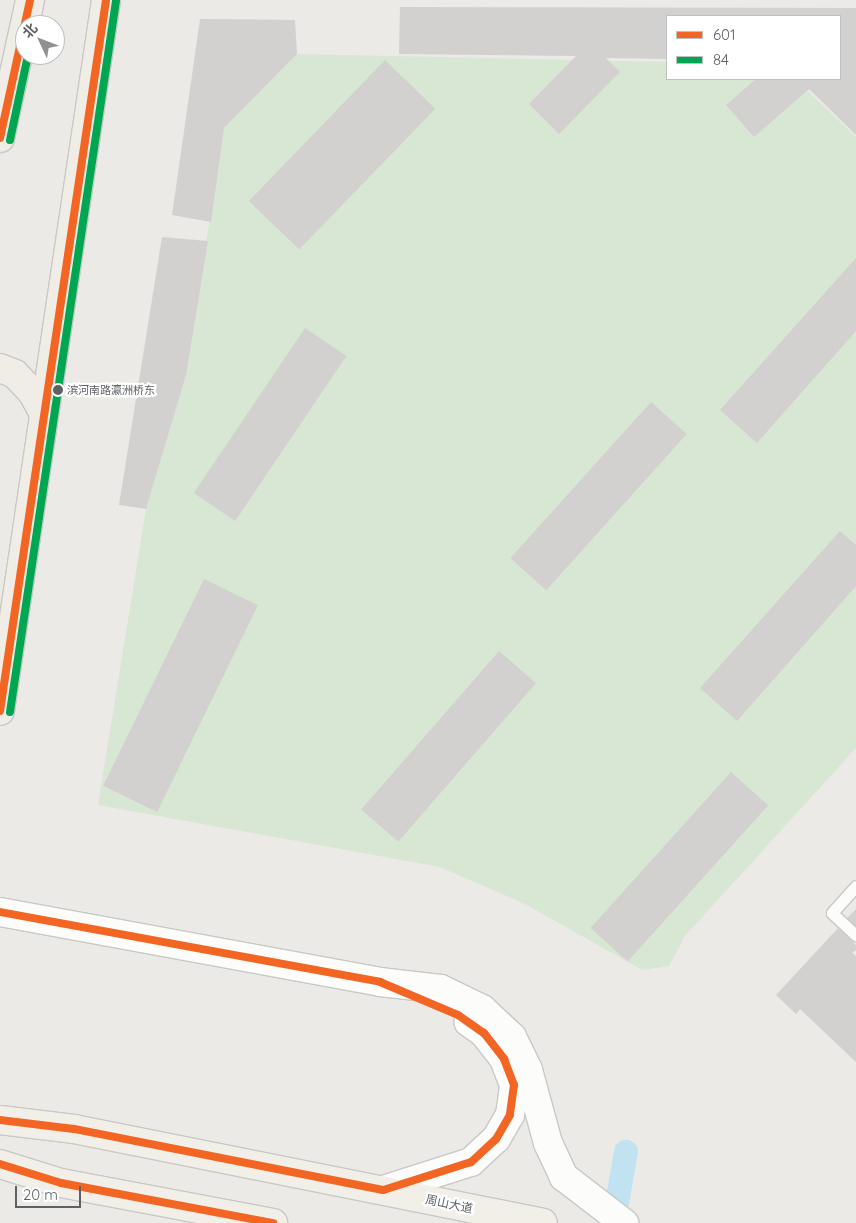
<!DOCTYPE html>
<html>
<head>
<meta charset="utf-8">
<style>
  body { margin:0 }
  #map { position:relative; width:856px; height:1223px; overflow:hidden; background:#ebeae7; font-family:Quicksand,"Noto Sans SC",sans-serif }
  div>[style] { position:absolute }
  .green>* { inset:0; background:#d8e6d4 }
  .canal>* { height:24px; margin:-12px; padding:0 12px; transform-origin:12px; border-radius:12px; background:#c1e2f0 }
  .building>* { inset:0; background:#d2d1d0; transform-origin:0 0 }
  .roads { filter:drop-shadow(1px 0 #c8c8c7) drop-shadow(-1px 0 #c8c8c7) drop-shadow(0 1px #c8c8c7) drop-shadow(0 -1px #c8c8c7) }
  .service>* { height:11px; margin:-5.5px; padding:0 5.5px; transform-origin:5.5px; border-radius:5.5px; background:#fcfcfb }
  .secondary>* { height:28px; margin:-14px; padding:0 14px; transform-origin:14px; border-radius:14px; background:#fcfcfb }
  .primary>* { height:28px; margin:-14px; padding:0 14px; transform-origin:14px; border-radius:14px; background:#f2efe9 }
  .trunk>* { height:28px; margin:-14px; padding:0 14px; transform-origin:14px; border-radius:14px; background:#f0ece6 }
  .bus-1>* { height:8px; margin:-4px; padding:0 4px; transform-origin:4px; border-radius:4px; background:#f26522 }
  .bus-2>* { height:8px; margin:-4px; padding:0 4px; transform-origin:4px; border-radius:4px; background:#00a651 }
  .dots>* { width:14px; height:14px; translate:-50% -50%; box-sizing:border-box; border:2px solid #fff; border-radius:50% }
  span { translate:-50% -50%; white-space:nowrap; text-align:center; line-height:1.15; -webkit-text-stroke:4.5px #fff; paint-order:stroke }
  .bus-label { font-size:11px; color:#5d6164 }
  .left { translate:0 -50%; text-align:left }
  .street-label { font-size:12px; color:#5d6164 }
  .legend { position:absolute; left:666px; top:15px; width:175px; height:65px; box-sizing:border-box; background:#fff; border:1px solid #bec0c1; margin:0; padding:6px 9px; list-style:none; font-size:15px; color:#5d6164 }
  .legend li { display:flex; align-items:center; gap:10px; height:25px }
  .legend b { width:25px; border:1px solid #bec0c1 }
  .north { position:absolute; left:15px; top:15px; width:50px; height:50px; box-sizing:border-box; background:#fff; border:1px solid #bec0c1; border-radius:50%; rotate:313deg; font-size:14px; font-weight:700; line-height:20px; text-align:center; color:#5d6164 }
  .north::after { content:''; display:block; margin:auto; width:18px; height:22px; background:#8f9192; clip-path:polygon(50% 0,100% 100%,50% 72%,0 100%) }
  .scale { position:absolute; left:15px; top:1186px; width:66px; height:22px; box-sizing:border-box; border:2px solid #5d6164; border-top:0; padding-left:6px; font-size:15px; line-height:18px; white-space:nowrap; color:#5d6164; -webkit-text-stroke:4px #fff; paint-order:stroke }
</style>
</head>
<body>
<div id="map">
  <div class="green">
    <div style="clip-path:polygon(297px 54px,667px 62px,667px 79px,787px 79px,809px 92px,856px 137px,856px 748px,685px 936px,669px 966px,642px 970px,527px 905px,440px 867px,98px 805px,146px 509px,186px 374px,224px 128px)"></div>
  </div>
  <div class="canal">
    <div style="left:617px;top:1203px;width:52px;rotate:-80deg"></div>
  </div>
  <div class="building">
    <div style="clip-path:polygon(400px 7px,856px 8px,856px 135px,809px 89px,754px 137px,726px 105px,756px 79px,840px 79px,840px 16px,667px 16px,667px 59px,606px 58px,620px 72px,559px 134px,529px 104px,576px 56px,399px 54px)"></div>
    <div style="clip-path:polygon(200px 19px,295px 20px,297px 54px,224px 128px,211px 222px,172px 215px)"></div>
    <div style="left:385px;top:60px;width:70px;height:196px;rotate:44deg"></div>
    <div style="clip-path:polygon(162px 237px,208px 241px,186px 375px,146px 509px,119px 505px)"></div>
    <div style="clip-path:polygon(856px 258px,856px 331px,757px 443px,720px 410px)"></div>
    <div style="left:305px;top:328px;width:50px;height:199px;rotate:34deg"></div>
    <div style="left:651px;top:402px;width:48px;height:210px;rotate:42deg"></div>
    <div style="clip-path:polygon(840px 531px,856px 545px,856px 586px,737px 721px,700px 688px)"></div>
    <div style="left:204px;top:579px;width:60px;height:230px;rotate:26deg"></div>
    <div style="left:499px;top:651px;width:49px;height:210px;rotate:41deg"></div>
    <div style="left:731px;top:772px;width:50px;height:210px;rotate:42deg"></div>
    <div style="clip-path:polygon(856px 909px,856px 927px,847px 918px)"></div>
    <div style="clip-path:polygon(838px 928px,856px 945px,856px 950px,852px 953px,856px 956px,856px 1062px,800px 1009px,796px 1014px,776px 995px)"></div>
  </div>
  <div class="roads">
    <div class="service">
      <div style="left:856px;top:886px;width:36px;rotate:132deg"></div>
      <div style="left:832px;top:913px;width:33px;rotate:43deg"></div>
    </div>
    <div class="secondary">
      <div style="left:0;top:912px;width:386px;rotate:10.4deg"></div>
      <div style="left:380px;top:982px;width:61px;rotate:6.5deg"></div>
      <div style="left:441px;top:989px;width:46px;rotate:26deg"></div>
      <div style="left:482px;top:1009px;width:41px;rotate:43deg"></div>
      <div style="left:512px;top:1037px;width:37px;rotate:64deg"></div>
      <div style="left:528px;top:1070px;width:76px;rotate:74.7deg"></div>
      <div style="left:548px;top:1143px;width:38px;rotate:65deg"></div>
      <div style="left:564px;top:1177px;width:76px;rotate:37.5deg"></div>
      <div style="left:383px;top:1190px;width:92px;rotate:-17.7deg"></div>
      <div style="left:471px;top:1162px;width:34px;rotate:-43deg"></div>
      <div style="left:496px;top:1139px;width:28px;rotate:-60deg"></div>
      <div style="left:510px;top:1115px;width:30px;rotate:-82deg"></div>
      <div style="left:514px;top:1085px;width:28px;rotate:-111deg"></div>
      <div style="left:504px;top:1059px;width:33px;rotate:-128deg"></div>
      <div style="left:484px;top:1033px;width:19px;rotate:-145deg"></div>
    </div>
    <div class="primary">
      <div style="left:0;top:1120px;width:75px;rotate:6.9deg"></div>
      <div style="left:74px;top:1129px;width:478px;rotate:11.3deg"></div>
      <div style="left:0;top:1164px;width:64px;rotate:17.3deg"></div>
      <div style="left:61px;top:1183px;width:216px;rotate:10.7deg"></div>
    </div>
    <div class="trunk">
      <div style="left:0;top:138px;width:141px;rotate:-77.7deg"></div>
      <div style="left:0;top:368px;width:16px;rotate:22deg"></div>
      <div style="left:15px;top:374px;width:25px;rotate:47deg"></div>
      <div style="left:32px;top:392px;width:25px;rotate:61deg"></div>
      <div style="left:0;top:711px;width:719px;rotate:-81.52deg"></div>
    </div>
  </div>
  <div class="bus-1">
    <div style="left:0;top:138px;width:141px;rotate:-77.7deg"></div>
    <div style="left:0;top:711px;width:719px;rotate:-81.52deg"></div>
    <div style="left:0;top:912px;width:386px;rotate:10.4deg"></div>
    <div style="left:380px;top:982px;width:85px;rotate:22.9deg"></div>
    <div style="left:458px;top:1015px;width:32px;rotate:35deg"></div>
    <div style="left:484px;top:1033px;width:33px;rotate:52deg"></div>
    <div style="left:504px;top:1059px;width:28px;rotate:69deg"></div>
    <div style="left:514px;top:1085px;width:30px;rotate:98deg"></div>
    <div style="left:510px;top:1115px;width:28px;rotate:120deg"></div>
    <div style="left:496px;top:1139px;width:34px;rotate:137deg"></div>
    <div style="left:471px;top:1162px;width:92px;rotate:162.3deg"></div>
    <div style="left:383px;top:1190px;width:315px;rotate:-168.8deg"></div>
    <div style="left:74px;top:1129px;width:75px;rotate:-173.1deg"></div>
    <div style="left:0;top:1164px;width:64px;rotate:17.3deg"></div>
    <div style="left:61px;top:1183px;width:216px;rotate:10.7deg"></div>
  </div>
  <div class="bus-2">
    <div style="left:10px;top:140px;width:87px;rotate:-78deg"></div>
    <div style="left:10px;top:712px;width:719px;rotate:-81.52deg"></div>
  </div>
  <div class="dots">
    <div style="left:58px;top:390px;background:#5d6164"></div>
  </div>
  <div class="bus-label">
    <span class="left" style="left:67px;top:390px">滨河南路瀛洲桥东</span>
  </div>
  <div class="street-label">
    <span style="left:449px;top:1204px;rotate:12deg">周山大道</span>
  </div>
  <ul class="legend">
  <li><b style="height:6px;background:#f26522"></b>601</li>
  <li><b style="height:6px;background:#00a651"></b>84</li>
  </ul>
  <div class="north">北</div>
  <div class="scale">20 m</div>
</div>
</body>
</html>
